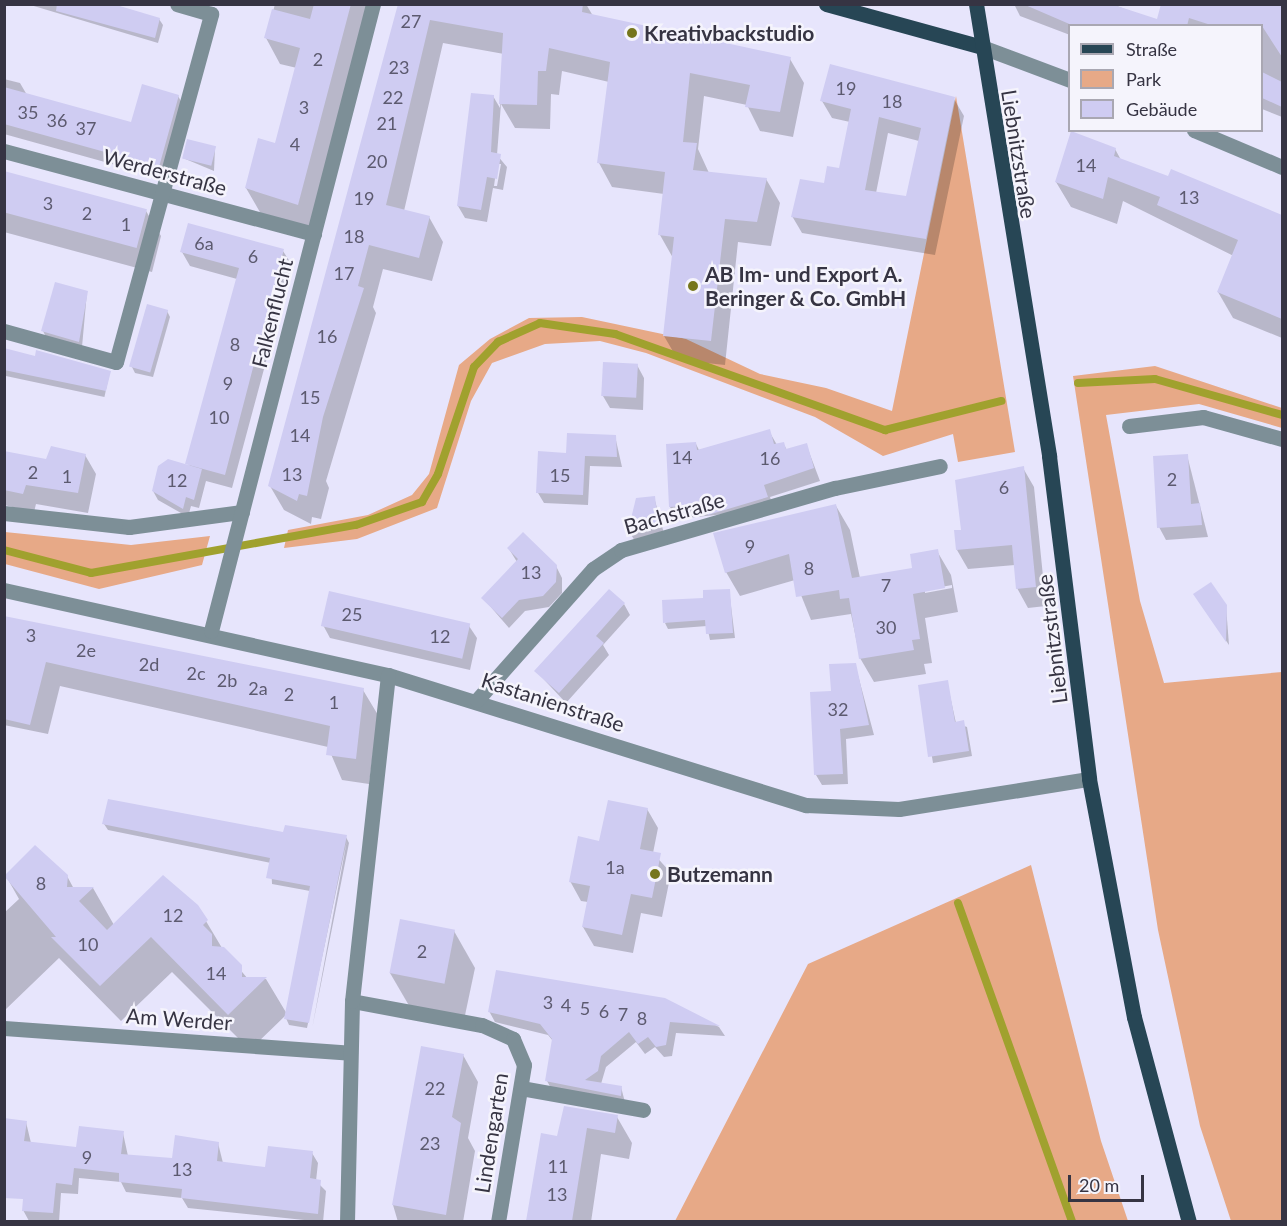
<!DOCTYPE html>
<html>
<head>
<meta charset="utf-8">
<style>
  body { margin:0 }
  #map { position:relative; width:1287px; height:1226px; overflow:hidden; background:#e7e5fc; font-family:Lato,sans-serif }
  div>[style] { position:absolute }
  .green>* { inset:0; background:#e7a987 }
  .shadow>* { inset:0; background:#0003; transform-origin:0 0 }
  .stream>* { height:8px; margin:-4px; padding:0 4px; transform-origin:4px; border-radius:4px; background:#a0a12e }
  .building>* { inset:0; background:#cfccf2; transform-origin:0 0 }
  .minor>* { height:15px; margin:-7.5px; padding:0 7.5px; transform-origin:7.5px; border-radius:7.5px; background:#7d8f97 }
  .major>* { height:15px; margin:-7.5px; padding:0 7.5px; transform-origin:7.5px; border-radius:7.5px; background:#274655 }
  .dots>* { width:16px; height:16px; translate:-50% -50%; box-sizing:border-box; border:3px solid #f5f4fc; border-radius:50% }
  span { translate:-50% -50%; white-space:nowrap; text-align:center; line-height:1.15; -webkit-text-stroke:5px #f5f4fc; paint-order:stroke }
  .number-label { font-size:18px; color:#5c5a6f }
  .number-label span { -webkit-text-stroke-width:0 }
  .poi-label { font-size:21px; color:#363443; font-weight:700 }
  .left { translate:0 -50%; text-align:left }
  .street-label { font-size:21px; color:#363443 }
  .frame { position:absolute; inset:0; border:6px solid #363443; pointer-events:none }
  .legend { position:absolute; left:1068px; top:24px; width:195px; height:108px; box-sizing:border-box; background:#f5f4fc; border:2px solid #a9a7b2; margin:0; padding:8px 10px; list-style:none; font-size:18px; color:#363443 }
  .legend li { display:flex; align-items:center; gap:12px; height:30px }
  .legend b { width:30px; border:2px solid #a9a7b2 }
  .scale { position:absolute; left:1068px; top:1175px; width:76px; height:27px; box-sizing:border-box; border:3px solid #363443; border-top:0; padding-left:8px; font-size:18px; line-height:21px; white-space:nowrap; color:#363443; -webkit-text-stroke:4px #f5f4fc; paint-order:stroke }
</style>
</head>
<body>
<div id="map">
  <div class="green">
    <div style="clip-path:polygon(956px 96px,1015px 452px,958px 462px,953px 434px,883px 456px,815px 417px,646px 353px,600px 341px,545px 344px,492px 363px,471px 401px,437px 508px,357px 539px,284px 548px,288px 530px,368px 515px,412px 495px,429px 474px,459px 365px,490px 339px,529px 318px,582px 317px,686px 339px,760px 374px,826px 388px,892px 411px)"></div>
    <div style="clip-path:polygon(1155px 366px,1282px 408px,1282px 428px,1199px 404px,1106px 415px,1140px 601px,1164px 683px,1282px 672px,1282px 1221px,1231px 1221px,1200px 1126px,1158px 930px,1073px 376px)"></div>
    <div style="clip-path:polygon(5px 532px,131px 545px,210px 536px,202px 565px,99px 589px,5px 564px)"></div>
    <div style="clip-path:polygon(1031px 865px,1101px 1141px,1128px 1221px,675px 1221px,808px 964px)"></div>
  </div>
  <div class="shadow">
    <div style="clip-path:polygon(27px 4px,111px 4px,159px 19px,163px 25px,158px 43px)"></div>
    <div style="clip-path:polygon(275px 4px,372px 4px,313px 230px,261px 214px,246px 188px,276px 145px,297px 68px,280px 64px,266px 38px)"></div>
    <div style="clip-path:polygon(evenodd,400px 4px,586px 4px,593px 16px,790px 59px,804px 83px,793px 137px,760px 131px,747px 105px,704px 96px,698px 149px,709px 173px,766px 179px,780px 203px,771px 246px,738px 242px,725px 365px,678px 360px,664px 336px,673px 258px,660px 235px,664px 194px,612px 187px,599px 163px,609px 82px,562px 71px,559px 95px,551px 94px,550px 129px,515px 128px,501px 104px,497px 155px,507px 167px,503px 190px,493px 188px,487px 222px,465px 218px,458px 206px,493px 96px,500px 108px,504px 54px,443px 43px,404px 211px,429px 217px,443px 242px,432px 281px,383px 269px,373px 307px,376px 313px,326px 481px,329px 488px,321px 519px,312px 517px,311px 524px,284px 510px,270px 486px,400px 4px,497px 164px,501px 164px,497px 186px,494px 186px,497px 164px)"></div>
    <div style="clip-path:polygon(1014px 4px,1111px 4px,1158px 21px,1162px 4px,1282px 4px,1282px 117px,1262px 109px,1262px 26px,1070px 26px,1070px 35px,1020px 16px)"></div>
    <div style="clip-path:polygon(4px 79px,20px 83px,27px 95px,132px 124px,178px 96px,185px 108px,166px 179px,4px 134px)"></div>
    <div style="clip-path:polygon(evenodd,954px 99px,964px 116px,935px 255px,802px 233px,792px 216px,841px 170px,850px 122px,832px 118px,822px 101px,954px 99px,888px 133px,919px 141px,907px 198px,876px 193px,888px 133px)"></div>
    <div style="clip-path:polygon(215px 148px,214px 171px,183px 158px)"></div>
    <div style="clip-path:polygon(1115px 149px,1121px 160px,1169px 178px,1172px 171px,1282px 216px,1282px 280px,1123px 201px,1117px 224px,1071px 207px,1056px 182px)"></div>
    <div style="clip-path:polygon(4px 172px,146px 211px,161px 236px,152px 272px,4px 232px)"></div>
    <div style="clip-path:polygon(283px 251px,292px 265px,232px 488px,206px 481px,199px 508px,191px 506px,188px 517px,158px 500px,153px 491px,189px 467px,237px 279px,190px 266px,182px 252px)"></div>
    <div style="clip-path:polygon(1226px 274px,1282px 301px,1282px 338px,1233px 318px,1218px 292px)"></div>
    <div style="clip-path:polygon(87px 292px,82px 347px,46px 337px,43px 331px)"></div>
    <div style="clip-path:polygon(167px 311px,170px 317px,153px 377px,135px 373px,132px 367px)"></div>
    <div style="left:4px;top:350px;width:108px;height:25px;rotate:12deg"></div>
    <div style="clip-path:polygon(637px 365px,644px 378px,643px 410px,610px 408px,603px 396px)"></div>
    <div style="clip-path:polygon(769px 431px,777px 445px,783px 443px,787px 450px,806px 444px,820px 481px,770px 497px,774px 509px,677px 519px,670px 507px,696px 444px,699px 450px)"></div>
    <div style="clip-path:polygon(615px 436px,622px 467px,590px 466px,588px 505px,544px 503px,538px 493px,567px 454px)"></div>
    <div style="clip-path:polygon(4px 452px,47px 460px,85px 455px,96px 474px,88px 513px,36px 504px,34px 512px,4px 505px)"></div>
    <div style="clip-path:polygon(1187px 455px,1208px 537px,1166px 540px,1159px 527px)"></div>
    <div style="clip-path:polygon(1023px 468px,1034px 487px,1046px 606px,1028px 608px,1017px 588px,1015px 565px,968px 569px,957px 550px)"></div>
    <div style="clip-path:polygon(654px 497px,665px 537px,636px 543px,629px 531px,637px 499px)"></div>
    <div style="clip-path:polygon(evenodd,836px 506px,850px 530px,860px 578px,914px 569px,937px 551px,951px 575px,958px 612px,925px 618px,932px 663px,924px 664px,926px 674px,874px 682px,860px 658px,851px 614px,811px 620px,795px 580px,740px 596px,726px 572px,836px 506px,952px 585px,952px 588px,925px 593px,925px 590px,952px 585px)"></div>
    <div style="clip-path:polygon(509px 549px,556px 566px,562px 578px,562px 593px,549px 607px,525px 611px,509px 628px,483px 598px,517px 562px)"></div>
    <div style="clip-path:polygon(729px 590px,735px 638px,710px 640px,707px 626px,668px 629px,665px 623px)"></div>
    <div style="clip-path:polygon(1198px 600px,1226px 606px,1229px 645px)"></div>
    <div style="clip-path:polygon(624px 604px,630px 615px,603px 645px,609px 655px,566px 703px,536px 671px)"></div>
    <div style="clip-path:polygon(4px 617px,363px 690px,378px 715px,369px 784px,342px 780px,328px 747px,60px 686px,48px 734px,4px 725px)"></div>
    <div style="clip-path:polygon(323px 625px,469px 626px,477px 638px,470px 670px,330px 638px)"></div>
    <div style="clip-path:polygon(855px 664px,874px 735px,846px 739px,848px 784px,822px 785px,816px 775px,812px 694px,832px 693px)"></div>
    <div style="clip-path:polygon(947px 682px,956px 723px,967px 727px,972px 756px,933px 763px,920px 686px)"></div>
    <div style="clip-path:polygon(647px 809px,658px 828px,653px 853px,671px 873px,662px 917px,641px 913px,633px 953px,594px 946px,583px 927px,588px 902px,581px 901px,570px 881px)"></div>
    <div style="clip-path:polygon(104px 824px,346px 837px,349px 843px,312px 1029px,347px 840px,307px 1028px,289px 1025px,285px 1016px,250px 1050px,172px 972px,121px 1021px,59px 958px,4px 1011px,4px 913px,19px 899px,6px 876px,67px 876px,74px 889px,93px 888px,114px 925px,197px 906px,222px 948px,248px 979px,266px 979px,287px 1014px,310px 891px,272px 884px,271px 863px,108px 830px)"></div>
    <div style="clip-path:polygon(454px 931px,475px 968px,464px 1020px,411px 1009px,390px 973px)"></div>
    <div style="clip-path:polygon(665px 999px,719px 1027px,725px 1036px,676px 1033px,672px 1056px,664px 1057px,655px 1047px,645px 1054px,636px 1042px,606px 1067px,601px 1084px,621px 1087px,626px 1106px,553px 1092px,547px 1081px,553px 1041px,548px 1035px,495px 1022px,489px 1011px)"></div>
    <div style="clip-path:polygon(463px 1055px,478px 1082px,468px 1138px,475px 1151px,463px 1222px,398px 1222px,393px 1205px)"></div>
    <div style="clip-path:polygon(617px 1117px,632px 1143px,629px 1159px,601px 1154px,591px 1222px,527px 1222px,542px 1135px,558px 1138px)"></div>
    <div style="clip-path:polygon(26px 1122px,31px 1143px,78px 1149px,123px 1133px,128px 1156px,173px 1159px,218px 1143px,223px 1163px,267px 1169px,312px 1153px,318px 1163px,316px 1181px,326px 1191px,323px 1222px,188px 1208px,182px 1198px,126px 1192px,121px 1182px,79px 1178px,78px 1194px,61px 1193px,59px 1222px,29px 1221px,23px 1210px,25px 1184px,4px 1181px)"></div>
  </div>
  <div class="stream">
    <div style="left:1078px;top:383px;width:77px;rotate:-3deg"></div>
    <div style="left:1155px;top:379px;width:132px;rotate:15.8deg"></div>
    <div style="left:4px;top:550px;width:90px;rotate:14.8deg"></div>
    <div style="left:91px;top:573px;width:269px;rotate:-10.3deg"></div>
    <div style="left:356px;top:525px;width:70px;rotate:-19.2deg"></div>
    <div style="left:422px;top:502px;width:32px;rotate:-60deg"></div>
    <div style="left:438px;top:474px;width:113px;rotate:-71.4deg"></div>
    <div style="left:474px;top:367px;width:35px;rotate:-46deg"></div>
    <div style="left:498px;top:342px;width:46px;rotate:-24.3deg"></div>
    <div style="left:540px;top:323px;width:76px;rotate:8.3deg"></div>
    <div style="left:615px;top:334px;width:287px;rotate:19.6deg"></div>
    <div style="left:885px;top:430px;width:120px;rotate:-14deg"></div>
    <div style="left:958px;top:903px;width:339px;rotate:70.3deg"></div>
  </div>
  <div class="building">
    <div style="clip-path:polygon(57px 4px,113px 4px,160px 18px,155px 38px,56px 11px)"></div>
    <div style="clip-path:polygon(314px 4px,351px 4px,298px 205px,245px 188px,258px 138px,275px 143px,300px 48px,264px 38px,272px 9px,310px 19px)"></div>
    <div style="clip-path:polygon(398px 4px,583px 4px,582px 12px,791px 57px,780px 112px,745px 107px,750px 85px,690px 73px,683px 142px,697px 143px,693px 170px,767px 178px,757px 222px,725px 219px,711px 341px,663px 336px,674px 237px,658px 235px,665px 172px,597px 163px,610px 62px,549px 48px,546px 71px,538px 71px,537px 105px,499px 104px,503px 33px,430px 20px,386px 205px,430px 216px,419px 258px,369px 245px,358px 286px,364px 288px,323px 417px,307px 496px,299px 494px,297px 501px,268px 486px)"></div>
    <div style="clip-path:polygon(1023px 4px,1111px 4px,1157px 19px,1161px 4px,1282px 4px,1282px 57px,1262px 26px,1214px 26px,1189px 18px,1187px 26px,1074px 26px)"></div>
    <div style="clip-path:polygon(evenodd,830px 64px,955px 97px,926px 239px,791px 217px,800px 179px,824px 183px,827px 166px,839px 168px,851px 109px,820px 101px,830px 64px,879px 117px,921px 128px,906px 196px,865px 190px,879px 117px)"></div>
    <div style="clip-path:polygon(1262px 72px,1282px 82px,1282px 107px,1262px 98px)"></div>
    <div style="clip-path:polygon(142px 84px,179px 95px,159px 167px,4px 124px,4px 87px,131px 122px)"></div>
    <div style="clip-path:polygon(471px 93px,494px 95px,491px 152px,501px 154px,497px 179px,487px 177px,481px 210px,457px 206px)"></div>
    <div style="clip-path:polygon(1071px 131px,1116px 148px,1114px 156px,1168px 176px,1171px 169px,1282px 215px,1282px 319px,1217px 292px,1238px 240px,1157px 205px,1160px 197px,1108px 177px,1103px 199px,1055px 182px)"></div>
    <div style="left:187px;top:139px;width:30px;height:20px;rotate:14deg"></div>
    <div style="left:4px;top:171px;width:148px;height:40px;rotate:15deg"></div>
    <div style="clip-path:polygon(188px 223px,284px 249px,225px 475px,185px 464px,239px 268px,180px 252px)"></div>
    <div style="clip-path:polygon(55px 282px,88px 291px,79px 342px,41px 331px)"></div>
    <div style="left:147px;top:304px;width:22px;height:65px;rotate:16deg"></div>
    <div style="clip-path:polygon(4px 348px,35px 356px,36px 350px,111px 371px,106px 391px,4px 370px)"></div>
    <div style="left:603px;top:362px;width:35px;height:34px;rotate:3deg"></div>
    <div style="clip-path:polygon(770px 429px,774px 444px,784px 442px,786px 449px,807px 443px,814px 468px,764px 485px,768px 497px,708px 515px,705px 505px,669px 507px,666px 444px,696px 442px,697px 450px)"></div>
    <div style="clip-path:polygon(567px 433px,616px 435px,617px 457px,585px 456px,583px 495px,536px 493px,538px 451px,566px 453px)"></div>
    <div style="clip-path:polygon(51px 446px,86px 454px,78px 493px,26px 485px,23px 494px,4px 490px,4px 451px,46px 459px)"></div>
    <div style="clip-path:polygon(1188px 454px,1191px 504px,1200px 503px,1202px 525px,1157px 528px,1153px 456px)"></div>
    <div style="clip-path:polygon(168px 459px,202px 469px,194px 500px,186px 497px,183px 509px,152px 491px,158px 466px)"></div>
    <div style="clip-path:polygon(1024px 466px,1036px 587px,1016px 589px,1012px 545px,956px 550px,954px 530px,961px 530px,955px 480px)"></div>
    <div style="clip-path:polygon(655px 496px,658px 525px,628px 531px,636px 498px)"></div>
    <div style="clip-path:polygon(836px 504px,852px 578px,912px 568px,910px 554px,938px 549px,945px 588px,913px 594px,920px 639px,912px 640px,914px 650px,859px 659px,849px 598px,840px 599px,839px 590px,796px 597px,789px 554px,725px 573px,713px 533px)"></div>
    <div style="clip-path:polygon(523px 532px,557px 565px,556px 582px,543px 596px,519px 600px,502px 618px,481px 598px,518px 559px,507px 548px)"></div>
    <div style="clip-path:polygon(1211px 582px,1227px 605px,1226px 642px,1193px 594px)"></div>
    <div style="clip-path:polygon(609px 589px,625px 603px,596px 636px,604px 643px,559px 693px,534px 671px)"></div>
    <div style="clip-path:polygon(730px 589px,733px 633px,706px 634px,705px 620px,663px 623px,662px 600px,703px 598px,703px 590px)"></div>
    <div style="left:329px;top:591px;width:145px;height:36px;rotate:13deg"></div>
    <div style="clip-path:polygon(4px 616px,364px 688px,356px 759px,326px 755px,330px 726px,46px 662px,30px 725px,4px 719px)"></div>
    <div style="clip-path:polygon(856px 663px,869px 725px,840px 729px,843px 774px,814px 775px,810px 692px,831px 691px,829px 664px)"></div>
    <div style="clip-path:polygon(948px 680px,955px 722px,964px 720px,969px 751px,928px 757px,918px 685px)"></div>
    <div style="clip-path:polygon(108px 799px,283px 832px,285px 825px,347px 835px,309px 1023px,284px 1019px,310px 886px,266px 878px,270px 858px,102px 824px)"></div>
    <div style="clip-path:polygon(608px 800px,648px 808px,640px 849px,661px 853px,652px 898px,631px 894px,622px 935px,582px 927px,590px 886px,569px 882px,578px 836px,599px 841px)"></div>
    <div style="clip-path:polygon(35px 845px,68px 875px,67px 887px,94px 887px,79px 901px,107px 930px,163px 875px,198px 905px,208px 920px,203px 925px,212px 934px,212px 946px,224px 947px,242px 965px,242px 977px,267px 977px,228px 1015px,151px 937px,100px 986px,51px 937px,56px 937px,4px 876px)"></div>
    <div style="left:400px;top:919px;width:56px;height:55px;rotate:11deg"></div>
    <div style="clip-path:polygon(496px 970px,665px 998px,720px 1026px,670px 1022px,666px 1045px,656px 1047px,648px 1037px,638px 1044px,629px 1032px,601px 1056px,598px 1071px,585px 1080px,622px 1086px,621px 1096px,545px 1081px,552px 1039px,540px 1024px,488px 1012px)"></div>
    <div style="clip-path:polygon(421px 1046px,464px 1054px,452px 1117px,461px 1123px,446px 1215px,392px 1205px)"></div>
    <div style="clip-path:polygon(564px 1106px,618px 1115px,615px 1133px,587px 1128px,572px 1221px,526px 1221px,541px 1133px,557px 1136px)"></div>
    <div style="clip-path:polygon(4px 1118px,27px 1121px,24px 1141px,76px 1147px,79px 1126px,124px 1131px,121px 1154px,172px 1158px,175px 1135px,219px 1142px,217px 1161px,265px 1167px,268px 1146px,313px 1151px,310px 1178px,321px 1180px,318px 1214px,181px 1198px,182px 1189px,119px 1182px,119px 1173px,74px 1168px,72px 1185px,56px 1183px,53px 1213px,22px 1211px,23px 1199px,4px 1198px)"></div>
  </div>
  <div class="minor">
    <div style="left:982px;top:47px;width:94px;rotate:20.6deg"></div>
    <div style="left:1194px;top:130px;width:95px;rotate:22.8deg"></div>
    <div style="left:4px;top:151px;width:321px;rotate:15deg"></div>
    <div style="left:4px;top:331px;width:116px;rotate:15.5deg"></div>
    <div style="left:116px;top:362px;width:361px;rotate:-74.7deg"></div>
    <div style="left:211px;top:14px;width:35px;rotate:-164deg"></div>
    <div style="left:1129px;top:426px;width:75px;rotate:-6.9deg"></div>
    <div style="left:1203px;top:417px;width:82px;rotate:15.6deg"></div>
    <div style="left:4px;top:513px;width:126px;rotate:6.4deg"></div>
    <div style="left:129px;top:527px;width:114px;rotate:-7.6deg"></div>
    <div style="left:4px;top:590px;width:393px;rotate:12.5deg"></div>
    <div style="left:388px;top:675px;width:438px;rotate:17.3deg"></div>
    <div style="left:806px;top:805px;width:93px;rotate:2.5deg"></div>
    <div style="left:899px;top:809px;width:192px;rotate:-9deg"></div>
    <div style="left:211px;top:631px;width:648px;rotate:-75.51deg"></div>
    <div style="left:477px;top:700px;width:175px;rotate:-48.5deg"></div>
    <div style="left:593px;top:569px;width:34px;rotate:-34deg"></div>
    <div style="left:621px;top:550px;width:223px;rotate:-16.2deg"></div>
    <div style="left:835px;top:488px;width:107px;rotate:-11.8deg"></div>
    <div style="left:352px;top:1001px;width:132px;rotate:10.5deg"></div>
    <div style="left:482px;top:1025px;width:34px;rotate:24deg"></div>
    <div style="left:513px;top:1039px;width:28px;rotate:67deg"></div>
    <div style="left:524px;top:1065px;width:159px;rotate:99.4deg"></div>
    <div style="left:4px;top:1028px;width:347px;rotate:4.1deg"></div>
    <div style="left:521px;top:1088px;width:124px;rotate:10.2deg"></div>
    <div style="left:347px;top:1222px;width:221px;rotate:-88.7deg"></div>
    <div style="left:352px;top:1001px;width:328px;rotate:-83.7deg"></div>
  </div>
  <div class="major">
    <div style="left:826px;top:4px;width:162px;rotate:15.4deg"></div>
    <div style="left:976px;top:4px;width:458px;rotate:80.8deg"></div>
    <div style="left:1049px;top:456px;width:325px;rotate:82.9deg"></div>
    <div style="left:1089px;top:779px;width:242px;rotate:79.3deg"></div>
    <div style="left:1134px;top:1017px;width:212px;rotate:75deg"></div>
  </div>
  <div class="dots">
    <div style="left:632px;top:33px;background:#76761c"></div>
    <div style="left:693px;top:286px;background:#76761c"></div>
    <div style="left:655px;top:874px;background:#76761c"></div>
  </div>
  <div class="number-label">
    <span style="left:411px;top:21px">27</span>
    <span style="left:318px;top:59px">2</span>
    <span style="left:399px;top:67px">23</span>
    <span style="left:846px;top:88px">19</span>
    <span style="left:393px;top:97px">22</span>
    <span style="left:892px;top:101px">18</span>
    <span style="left:304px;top:107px">3</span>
    <span style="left:28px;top:112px">35</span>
    <span style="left:57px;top:120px">36</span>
    <span style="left:387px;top:123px">21</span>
    <span style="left:86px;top:128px">37</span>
    <span style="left:295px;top:144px">4</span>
    <span style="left:377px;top:161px">20</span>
    <span style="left:1086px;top:165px">14</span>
    <span style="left:1189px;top:197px">13</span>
    <span style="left:364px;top:198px">19</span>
    <span style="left:48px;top:203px">3</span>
    <span style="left:87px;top:213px">2</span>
    <span style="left:126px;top:224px">1</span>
    <span style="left:354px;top:236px">18</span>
    <span style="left:204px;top:243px">6a</span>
    <span style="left:253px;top:256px">6</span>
    <span style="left:344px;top:273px">17</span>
    <span style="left:327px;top:336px">16</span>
    <span style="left:235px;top:344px">8</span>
    <span style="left:228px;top:383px">9</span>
    <span style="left:310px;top:397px">15</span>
    <span style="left:219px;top:417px">10</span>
    <span style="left:300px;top:435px">14</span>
    <span style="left:682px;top:457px">14</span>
    <span style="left:770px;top:458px">16</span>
    <span style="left:33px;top:472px">2</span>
    <span style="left:292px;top:474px">13</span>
    <span style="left:560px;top:475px">15</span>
    <span style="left:67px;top:476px">1</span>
    <span style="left:1172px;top:479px">2</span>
    <span style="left:177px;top:480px">12</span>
    <span style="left:1004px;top:487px">6</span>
    <span style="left:750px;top:546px">9</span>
    <span style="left:809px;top:568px">8</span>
    <span style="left:531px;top:572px">13</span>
    <span style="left:886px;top:585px">7</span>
    <span style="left:352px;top:614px">25</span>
    <span style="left:886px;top:627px">30</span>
    <span style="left:31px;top:635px">3</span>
    <span style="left:440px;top:636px">12</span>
    <span style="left:86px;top:650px">2e</span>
    <span style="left:149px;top:664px">2d</span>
    <span style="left:196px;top:673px">2c</span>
    <span style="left:227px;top:680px">2b</span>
    <span style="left:258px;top:688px">2a</span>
    <span style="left:289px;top:694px">2</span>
    <span style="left:334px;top:702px">1</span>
    <span style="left:838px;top:709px">32</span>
    <span style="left:615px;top:867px">1a</span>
    <span style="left:41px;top:883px">8</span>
    <span style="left:173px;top:915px">12</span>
    <span style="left:88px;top:944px">10</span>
    <span style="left:422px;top:951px">2</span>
    <span style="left:216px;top:973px">14</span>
    <span style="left:548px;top:1002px">3</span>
    <span style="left:566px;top:1005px">4</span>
    <span style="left:585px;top:1008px">5</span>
    <span style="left:604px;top:1011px">6</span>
    <span style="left:623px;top:1014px">7</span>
    <span style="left:642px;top:1018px">8</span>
    <span style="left:435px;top:1088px">22</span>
    <span style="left:430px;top:1143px">23</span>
    <span style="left:87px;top:1157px">9</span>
    <span style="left:558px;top:1166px">11</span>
    <span style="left:182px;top:1169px">13</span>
    <span style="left:557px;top:1194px">13</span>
  </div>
  <div class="poi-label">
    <span class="left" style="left:644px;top:33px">Kreativbackstudio</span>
    <span class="left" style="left:705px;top:286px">AB Im- und Export A.<br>Beringer &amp; Co. GmbH</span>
    <span class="left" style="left:667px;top:874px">Butzemann</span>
  </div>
  <div class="street-label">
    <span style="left:1019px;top:154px;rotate:81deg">Liebnitzstraße</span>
    <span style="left:165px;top:172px;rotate:15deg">Werderstraße</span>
    <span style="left:272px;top:313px;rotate:-76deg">Falkenflucht</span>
    <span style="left:674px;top:513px;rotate:-16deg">Bachstraße</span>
    <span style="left:1052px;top:639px;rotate:-97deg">Liebnitzstraße</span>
    <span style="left:553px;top:702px;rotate:18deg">Kastanienstraße</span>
    <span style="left:179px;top:1019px;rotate:4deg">Am Werder</span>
    <span style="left:491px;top:1133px;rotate:-81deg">Lindengarten</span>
  </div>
  <div class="frame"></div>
  <ul class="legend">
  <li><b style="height:8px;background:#274655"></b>Straße</li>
  <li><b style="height:16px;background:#e7a987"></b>Park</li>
  <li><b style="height:16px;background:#cfccf2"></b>Gebäude</li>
  </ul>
  <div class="scale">20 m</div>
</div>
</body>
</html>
